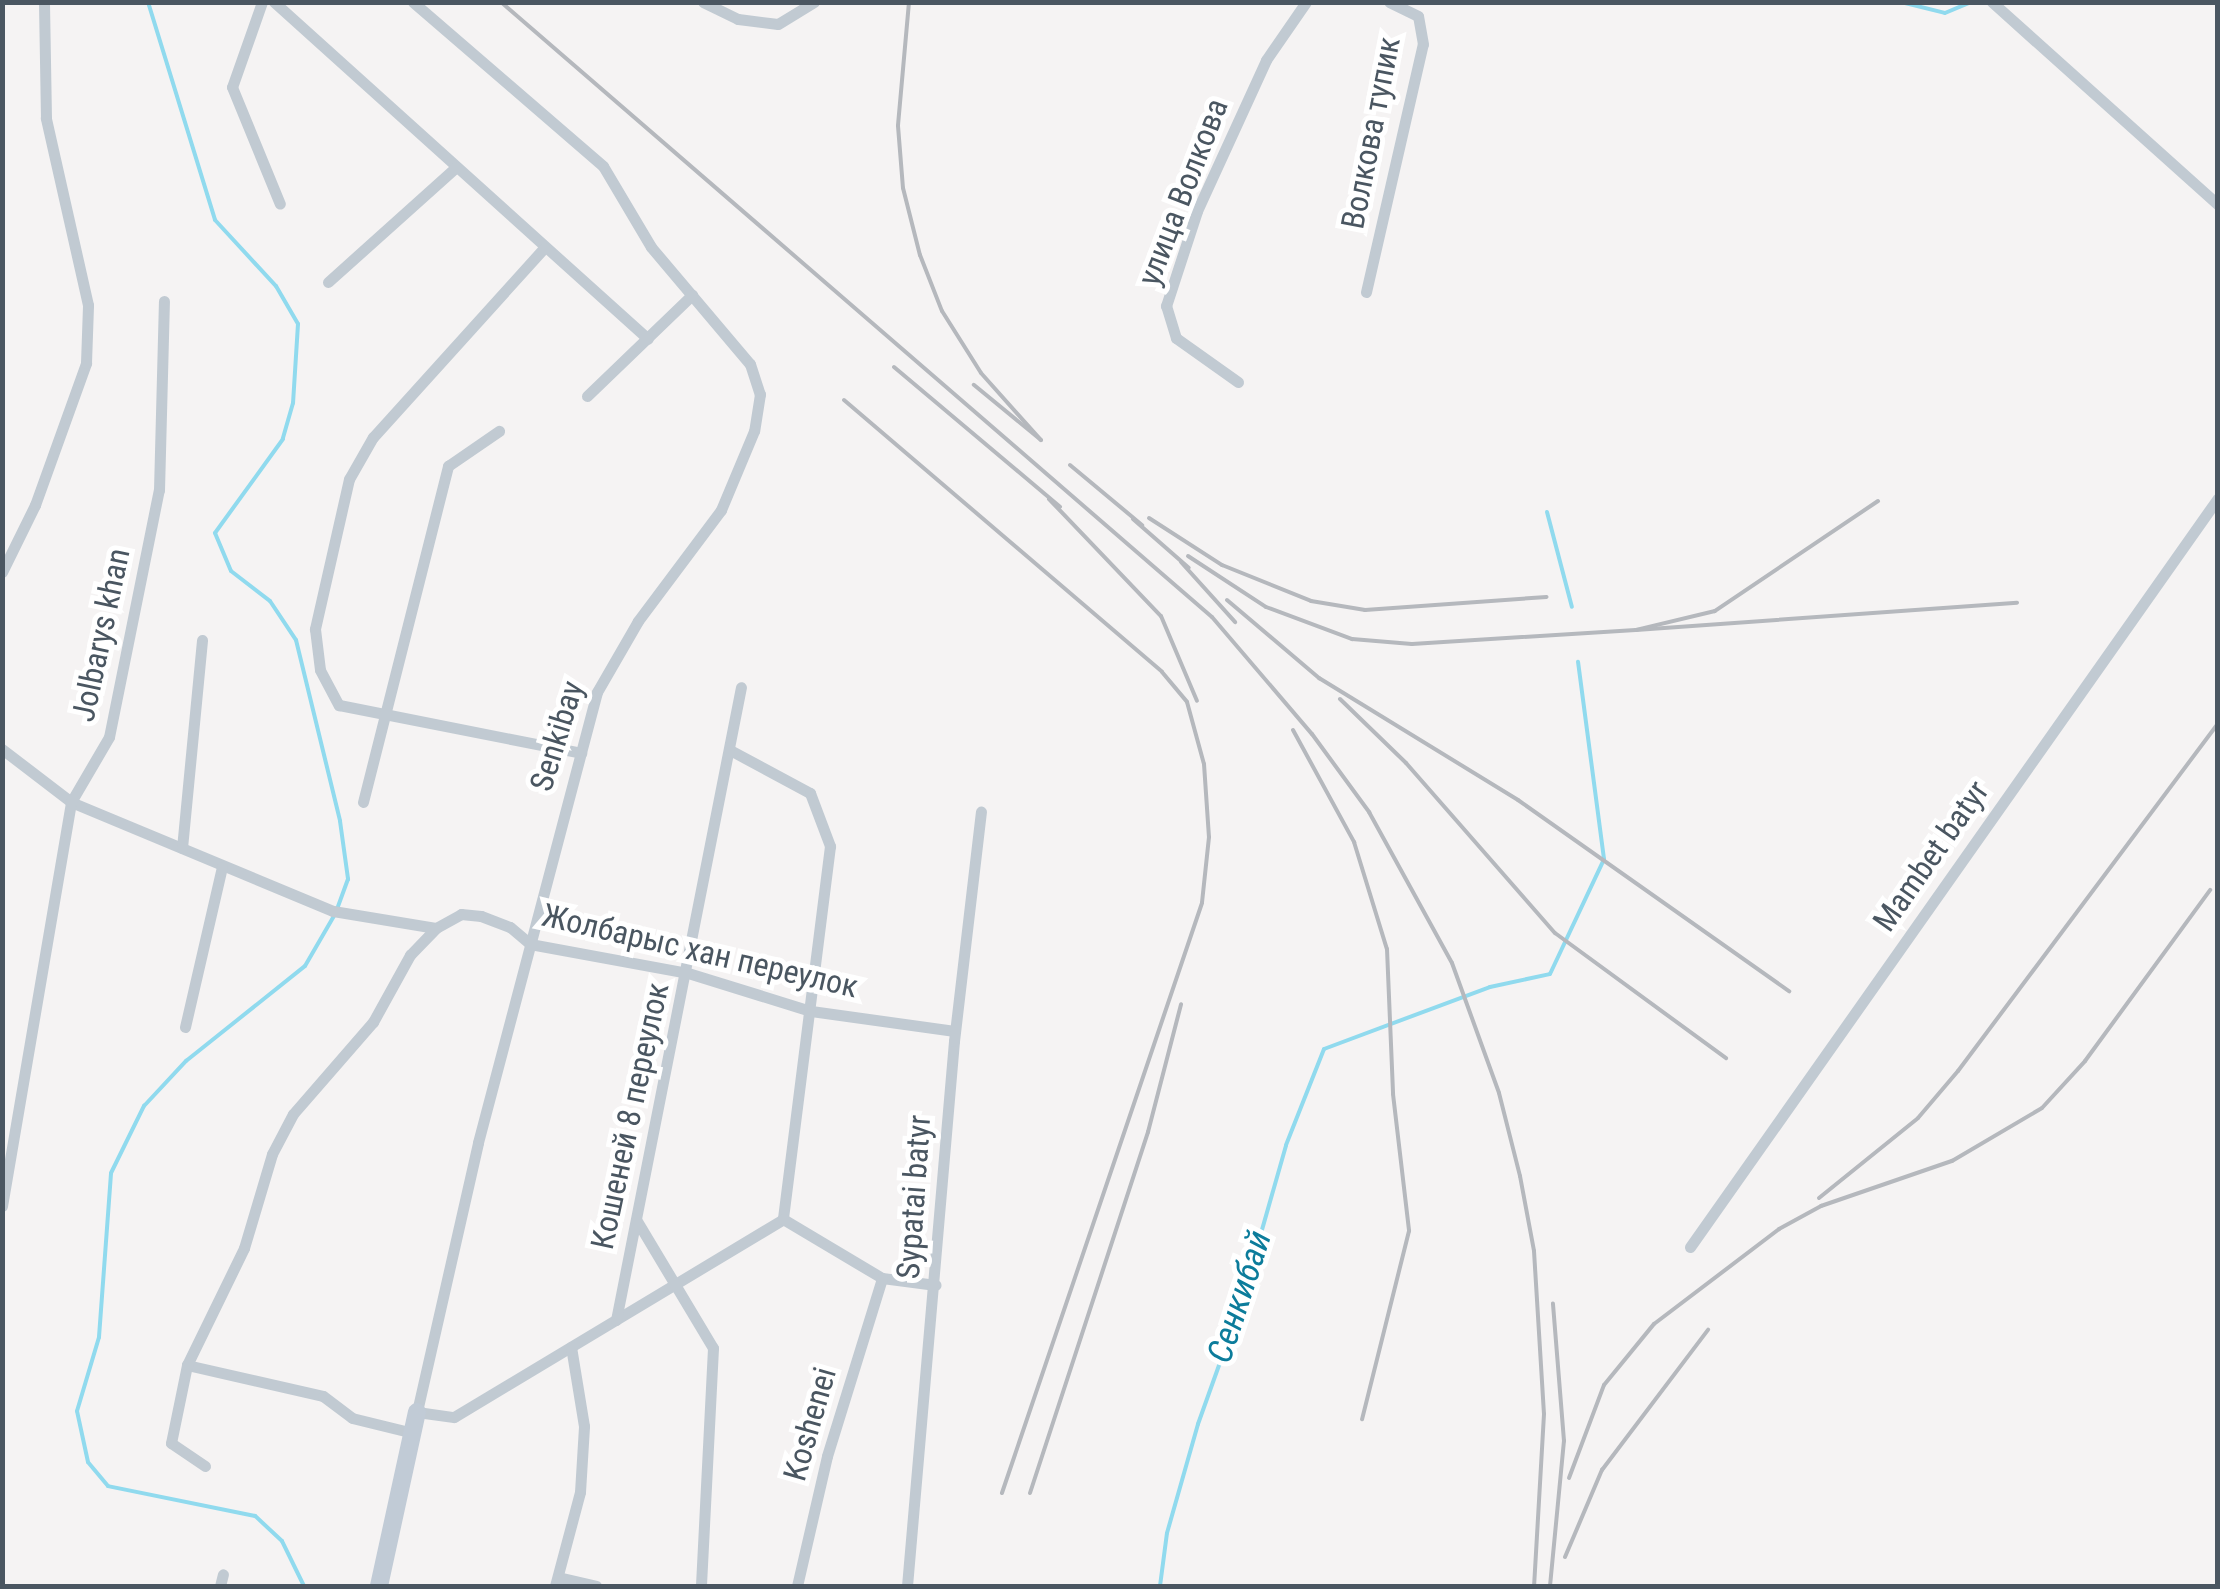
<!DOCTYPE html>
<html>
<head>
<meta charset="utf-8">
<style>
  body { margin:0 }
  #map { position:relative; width:2220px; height:1589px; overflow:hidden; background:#f5f3f3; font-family:"Roboto Condensed",sans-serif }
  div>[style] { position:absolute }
  .stream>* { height:4px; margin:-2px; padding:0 2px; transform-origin:2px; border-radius:2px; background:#90daee }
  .street>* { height:11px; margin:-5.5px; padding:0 5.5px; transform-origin:5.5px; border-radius:5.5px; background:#c1cad2 }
  .secondary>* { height:18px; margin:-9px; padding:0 9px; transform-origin:9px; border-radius:9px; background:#c1cbd6 }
  .rail>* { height:4px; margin:-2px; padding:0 2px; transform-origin:2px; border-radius:2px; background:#b5b8bd }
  span { translate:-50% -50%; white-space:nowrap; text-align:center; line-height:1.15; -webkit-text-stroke:10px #fff; paint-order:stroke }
  .street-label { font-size:32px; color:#4a5661 }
  .water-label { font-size:35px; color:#0c7c9b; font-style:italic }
  .frame { position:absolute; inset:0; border:5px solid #4a5661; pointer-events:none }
</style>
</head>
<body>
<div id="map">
  <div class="stream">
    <div style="left:148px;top:2px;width:228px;rotate:72.9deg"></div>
    <div style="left:215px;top:220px;width:90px;rotate:47.3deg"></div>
    <div style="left:276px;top:286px;width:44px;rotate:59.9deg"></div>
    <div style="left:298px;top:324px;width:79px;rotate:93.6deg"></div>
    <div style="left:293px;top:403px;width:37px;rotate:106deg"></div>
    <div style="left:283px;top:439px;width:116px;rotate:125.9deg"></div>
    <div style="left:215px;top:533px;width:41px;rotate:67.2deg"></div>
    <div style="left:231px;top:571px;width:49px;rotate:37.6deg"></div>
    <div style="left:270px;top:601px;width:47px;rotate:56.3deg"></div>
    <div style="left:296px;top:640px;width:186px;rotate:76.3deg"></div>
    <div style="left:340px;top:821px;width:59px;rotate:82.1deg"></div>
    <div style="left:348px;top:879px;width:30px;rotate:110deg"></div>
    <div style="left:1901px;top:2px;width:45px;rotate:14deg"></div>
    <div style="left:1945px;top:13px;width:28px;rotate:-23deg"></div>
    <div style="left:1547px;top:512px;width:98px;rotate:75.3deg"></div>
    <div style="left:304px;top:1586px;width:50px;rotate:-116.1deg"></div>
    <div style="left:282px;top:1541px;width:37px;rotate:-137deg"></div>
    <div style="left:255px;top:1516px;width:150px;rotate:-168.5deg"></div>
    <div style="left:108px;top:1486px;width:31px;rotate:-130deg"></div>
    <div style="left:88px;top:1462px;width:52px;rotate:-102.2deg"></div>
    <div style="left:77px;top:1411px;width:77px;rotate:-73.4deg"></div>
    <div style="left:99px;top:1337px;width:164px;rotate:-85.8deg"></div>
    <div style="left:111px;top:1173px;width:75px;rotate:-63.8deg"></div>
    <div style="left:144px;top:1106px;width:62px;rotate:-47deg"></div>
    <div style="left:186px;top:1061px;width:152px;rotate:-38.6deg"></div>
    <div style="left:305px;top:966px;width:58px;rotate:-59.9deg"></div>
    <div style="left:1160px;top:1586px;width:53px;rotate:-82.5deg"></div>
    <div style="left:1167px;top:1533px;width:113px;rotate:-74.1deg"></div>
    <div style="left:1198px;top:1424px;width:124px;rotate:-70.3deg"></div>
    <div style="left:1240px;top:1307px;width:168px;rotate:-74.1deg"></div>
    <div style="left:1286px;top:1145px;width:103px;rotate:-68.4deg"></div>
    <div style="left:1324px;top:1049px;width:177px;rotate:-20.5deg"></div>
    <div style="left:1490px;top:987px;width:61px;rotate:-12.2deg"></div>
    <div style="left:1550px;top:974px;width:127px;rotate:-64.8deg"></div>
    <div style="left:1604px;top:859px;width:199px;rotate:-97.5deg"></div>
  </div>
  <div class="street">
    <div style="left:262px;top:2px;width:90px;rotate:109.4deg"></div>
    <div style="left:232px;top:87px;width:126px;rotate:67.7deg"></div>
    <div style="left:274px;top:2px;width:503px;rotate:42.02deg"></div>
    <div style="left:413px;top:2px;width:251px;rotate:40.8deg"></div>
    <div style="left:603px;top:166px;width:94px;rotate:59.3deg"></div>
    <div style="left:651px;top:247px;width:153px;rotate:49.8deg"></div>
    <div style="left:750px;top:364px;width:32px;rotate:72deg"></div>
    <div style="left:760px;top:394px;width:37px;rotate:99deg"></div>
    <div style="left:754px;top:431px;width:86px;rotate:112.7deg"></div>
    <div style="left:721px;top:510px;width:139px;rotate:126.8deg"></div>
    <div style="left:638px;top:621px;width:82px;rotate:120deg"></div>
    <div style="left:597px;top:692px;width:466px;rotate:104.8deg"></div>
    <div style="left:478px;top:1143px;width:276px;rotate:102.8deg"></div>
    <div style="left:417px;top:1412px;width:37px;rotate:8deg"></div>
    <div style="left:454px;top:1417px;width:384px;rotate:-31deg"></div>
    <div style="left:703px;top:2px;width:39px;rotate:26deg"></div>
    <div style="left:738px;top:19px;width:40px;rotate:7.1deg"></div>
    <div style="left:778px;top:24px;width:42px;rotate:-31.4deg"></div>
    <div style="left:1992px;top:2px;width:304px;rotate:41.9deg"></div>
    <div style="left:544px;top:248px;width:255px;rotate:132.1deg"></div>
    <div style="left:373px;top:437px;width:48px;rotate:119.7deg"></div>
    <div style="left:349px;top:479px;width:154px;rotate:102.8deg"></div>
    <div style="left:315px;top:629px;width:41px;rotate:83deg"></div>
    <div style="left:320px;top:670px;width:40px;rotate:62deg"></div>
    <div style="left:339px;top:705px;width:247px;rotate:11.2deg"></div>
    <div style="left:328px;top:282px;width:172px;rotate:-41.9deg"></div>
    <div style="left:1366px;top:292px;width:254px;rotate:-77.1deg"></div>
    <div style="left:1423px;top:44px;width:28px;rotate:-100deg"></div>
    <div style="left:1418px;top:16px;width:32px;rotate:-154deg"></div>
    <div style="left:1238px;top:382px;width:76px;rotate:-144.6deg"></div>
    <div style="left:1176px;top:338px;width:34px;rotate:-107deg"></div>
    <div style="left:1166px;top:306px;width:100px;rotate:-71.9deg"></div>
    <div style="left:1197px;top:211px;width:166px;rotate:-65.4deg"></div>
    <div style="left:1266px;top:60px;width:70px;rotate:-55.4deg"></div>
    <div style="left:587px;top:396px;width:146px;rotate:-43.9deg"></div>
    <div style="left:2px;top:572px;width:75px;rotate:-63.8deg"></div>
    <div style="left:35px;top:505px;width:151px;rotate:-70.2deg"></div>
    <div style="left:86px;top:363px;width:58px;rotate:-88deg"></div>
    <div style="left:88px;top:305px;width:192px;rotate:-102.7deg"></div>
    <div style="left:46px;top:118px;width:116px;rotate:-91deg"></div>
    <div style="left:2px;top:749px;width:87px;rotate:37.5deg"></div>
    <div style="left:71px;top:802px;width:284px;rotate:22.6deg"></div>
    <div style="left:333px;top:911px;width:104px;rotate:9.4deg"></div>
    <div style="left:436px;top:928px;width:29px;rotate:-29deg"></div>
    <div style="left:461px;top:914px;width:20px;rotate:6deg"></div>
    <div style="left:481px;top:916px;width:31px;rotate:21deg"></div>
    <div style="left:510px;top:927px;width:26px;rotate:40deg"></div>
    <div style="left:530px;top:944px;width:161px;rotate:10.4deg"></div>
    <div style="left:688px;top:973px;width:129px;rotate:17.2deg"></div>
    <div style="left:811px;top:1011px;width:145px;rotate:7.9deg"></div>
    <div style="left:730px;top:750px;width:91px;rotate:28.3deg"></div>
    <div style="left:810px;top:793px;width:57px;rotate:69.3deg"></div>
    <div style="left:830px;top:846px;width:376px;rotate:97.2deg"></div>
    <div style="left:783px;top:1219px;width:115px;rotate:30.8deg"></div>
    <div style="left:882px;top:1278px;width:54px;rotate:7.4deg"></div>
    <div style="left:363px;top:802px;width:347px;rotate:-75.8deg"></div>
    <div style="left:448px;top:466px;width:62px;rotate:-34.5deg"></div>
    <div style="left:182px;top:848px;width:209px;rotate:-84.5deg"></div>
    <div style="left:185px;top:1027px;width:164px;rotate:-77deg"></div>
    <div style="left:2px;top:1206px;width:410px;rotate:-80.3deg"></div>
    <div style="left:71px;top:802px;width:75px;rotate:-59.7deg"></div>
    <div style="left:109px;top:737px;width:252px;rotate:-78.6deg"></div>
    <div style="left:159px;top:490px;width:189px;rotate:-88.5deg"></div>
    <div style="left:637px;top:1221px;width:148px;rotate:59.1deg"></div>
    <div style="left:713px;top:1348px;width:238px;rotate:92.9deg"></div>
    <div style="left:1690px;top:1247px;width:916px;rotate:-54.82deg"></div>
    <div style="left:616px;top:1320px;width:645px;rotate:-78.83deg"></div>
    <div style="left:187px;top:1365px;width:139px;rotate:12.8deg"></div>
    <div style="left:323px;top:1396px;width:36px;rotate:37deg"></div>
    <div style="left:352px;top:1418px;width:63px;rotate:13.8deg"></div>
    <div style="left:205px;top:1466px;width:41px;rotate:-145.9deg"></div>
    <div style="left:171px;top:1443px;width:80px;rotate:-78.4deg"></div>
    <div style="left:187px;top:1365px;width:130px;rotate:-64deg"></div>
    <div style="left:244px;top:1248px;width:98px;rotate:-73.4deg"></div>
    <div style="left:272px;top:1154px;width:45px;rotate:-62.3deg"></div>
    <div style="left:293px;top:1114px;width:122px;rotate:-49deg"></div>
    <div style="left:373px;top:1022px;width:77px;rotate:-61.1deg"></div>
    <div style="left:410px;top:955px;width:37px;rotate:-46deg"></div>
    <div style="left:558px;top:1577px;width:39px;rotate:13deg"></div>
    <div style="left:220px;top:1586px;width:12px;rotate:-76deg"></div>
    <div style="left:555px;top:1586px;width:97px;rotate:-75.1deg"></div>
    <div style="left:580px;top:1492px;width:66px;rotate:-86.5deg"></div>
    <div style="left:584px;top:1426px;width:80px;rotate:-99.3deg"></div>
    <div style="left:797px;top:1586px;width:133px;rotate:-77deg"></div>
    <div style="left:827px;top:1456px;width:186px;rotate:-72.8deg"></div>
    <div style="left:907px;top:1586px;width:547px;rotate:-85.07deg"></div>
    <div style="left:954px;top:1041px;width:231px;rotate:-83.3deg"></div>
  </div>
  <div class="secondary">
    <div style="left:379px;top:1586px;width:178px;rotate:-77.7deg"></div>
  </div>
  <div class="rail">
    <div style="left:501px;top:2px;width:940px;rotate:40.86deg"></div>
    <div style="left:1212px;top:617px;width:154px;rotate:49.5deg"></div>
    <div style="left:1312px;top:734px;width:97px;rotate:53.8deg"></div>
    <div style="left:1369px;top:812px;width:172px;rotate:61.2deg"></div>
    <div style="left:1452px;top:963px;width:138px;rotate:70.1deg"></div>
    <div style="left:1499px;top:1093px;width:86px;rotate:75.8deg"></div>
    <div style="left:1520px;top:1176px;width:76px;rotate:79.4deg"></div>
    <div style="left:1534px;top:1251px;width:163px;rotate:86.5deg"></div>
    <div style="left:1544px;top:1414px;width:172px;rotate:93.3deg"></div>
    <div style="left:909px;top:2px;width:124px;rotate:95.1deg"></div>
    <div style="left:898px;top:126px;width:62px;rotate:85.4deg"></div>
    <div style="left:903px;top:188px;width:69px;rotate:75.8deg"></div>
    <div style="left:920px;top:255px;width:60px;rotate:68.6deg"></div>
    <div style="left:942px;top:311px;width:73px;rotate:57.8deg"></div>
    <div style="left:981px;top:373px;width:90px;rotate:48.2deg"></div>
    <div style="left:1041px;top:440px;width:87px;rotate:-140.6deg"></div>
    <div style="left:894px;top:367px;width:217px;rotate:40.1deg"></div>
    <div style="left:844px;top:400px;width:418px;rotate:40.5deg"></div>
    <div style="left:1162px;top:672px;width:39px;rotate:50deg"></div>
    <div style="left:1187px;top:702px;width:64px;rotate:74.7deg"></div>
    <div style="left:1204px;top:764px;width:73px;rotate:86.1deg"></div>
    <div style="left:1209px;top:837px;width:66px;rotate:96.1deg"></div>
    <div style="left:1202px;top:903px;width:623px;rotate:108.73deg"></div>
    <div style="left:1070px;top:465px;width:94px;rotate:39.8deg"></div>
    <div style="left:1049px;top:499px;width:162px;rotate:46.3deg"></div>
    <div style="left:1161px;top:616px;width:92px;rotate:67deg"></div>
    <div style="left:1878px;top:501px;width:197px;rotate:146deg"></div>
    <div style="left:1715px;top:611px;width:81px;rotate:166.5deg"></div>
    <div style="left:1636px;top:630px;width:382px;rotate:-4.1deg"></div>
    <div style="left:1149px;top:518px;width:87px;rotate:32.8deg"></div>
    <div style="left:1222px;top:565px;width:96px;rotate:22deg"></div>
    <div style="left:1311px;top:601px;width:55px;rotate:9.5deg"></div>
    <div style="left:1365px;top:610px;width:182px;rotate:-4.1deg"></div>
    <div style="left:1133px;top:519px;width:74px;rotate:41.2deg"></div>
    <div style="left:1188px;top:556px;width:93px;rotate:33.2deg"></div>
    <div style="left:1266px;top:607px;width:92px;rotate:20.4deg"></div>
    <div style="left:1352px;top:639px;width:60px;rotate:4.8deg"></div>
    <div style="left:1412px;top:644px;width:224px;rotate:-3.6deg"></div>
    <div style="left:1181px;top:562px;width:81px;rotate:48deg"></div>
    <div style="left:1227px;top:600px;width:121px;rotate:40.3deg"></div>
    <div style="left:1319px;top:678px;width:233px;rotate:31.5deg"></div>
    <div style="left:1518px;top:800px;width:332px;rotate:35.2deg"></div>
    <div style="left:1340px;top:699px;width:92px;rotate:44.1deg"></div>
    <div style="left:1406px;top:763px;width:226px;rotate:48.8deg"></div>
    <div style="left:1555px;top:933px;width:212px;rotate:36.2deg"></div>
    <div style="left:1293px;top:730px;width:128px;rotate:61.4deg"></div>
    <div style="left:1354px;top:842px;width:112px;rotate:72.9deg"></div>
    <div style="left:1387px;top:949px;width:145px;rotate:87.6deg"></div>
    <div style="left:1393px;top:1094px;width:138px;rotate:83.3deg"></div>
    <div style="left:1409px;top:1231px;width:194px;rotate:104deg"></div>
    <div style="left:1819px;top:1198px;width:127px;rotate:-38.9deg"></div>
    <div style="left:1918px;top:1118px;width:62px;rotate:-49.6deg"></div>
    <div style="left:1958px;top:1071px;width:434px;rotate:-53.2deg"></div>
    <div style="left:1569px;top:1478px;width:99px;rotate:-69.4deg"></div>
    <div style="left:1604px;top:1385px;width:79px;rotate:-50.7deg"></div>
    <div style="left:1654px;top:1324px;width:157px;rotate:-37.2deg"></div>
    <div style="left:1779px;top:1229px;width:48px;rotate:-28.7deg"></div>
    <div style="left:1821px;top:1206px;width:139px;rotate:-19deg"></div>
    <div style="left:1952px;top:1161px;width:104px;rotate:-30.5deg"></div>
    <div style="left:2042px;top:1108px;width:64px;rotate:-47.5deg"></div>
    <div style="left:2085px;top:1061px;width:212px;rotate:-53.8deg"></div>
    <div style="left:1030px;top:1493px;width:380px;rotate:-71.9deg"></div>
    <div style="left:1148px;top:1132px;width:132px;rotate:-75.5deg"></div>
    <div style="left:1565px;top:1557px;width:95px;rotate:-67deg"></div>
    <div style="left:1602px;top:1470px;width:176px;rotate:-52.9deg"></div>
    <div style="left:1550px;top:1586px;width:146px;rotate:-84.5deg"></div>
    <div style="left:1564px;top:1441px;width:138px;rotate:-94.6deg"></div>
  </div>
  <div class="street-label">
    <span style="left:1371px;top:133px;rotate:-79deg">Волкова тупик</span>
    <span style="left:1183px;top:192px;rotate:-69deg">улица Волкова</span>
    <span style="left:101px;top:635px;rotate:-78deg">Jolbarys khan</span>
    <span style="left:557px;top:736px;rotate:-73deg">Senkibay</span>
    <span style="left:1931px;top:856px;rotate:-55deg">Mambet batyr</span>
    <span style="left:700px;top:951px;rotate:13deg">Жолбарыс хан переулок</span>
    <span style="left:630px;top:1116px;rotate:-78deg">Кошеней 8 переулок</span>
    <span style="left:914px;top:1197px;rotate:-86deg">Sypatai batyr</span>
    <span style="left:810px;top:1424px;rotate:-74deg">Koshenei</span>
  </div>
  <div class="water-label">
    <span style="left:1240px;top:1297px;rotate:-72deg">Сенкибай</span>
  </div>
  <div class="frame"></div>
</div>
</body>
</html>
